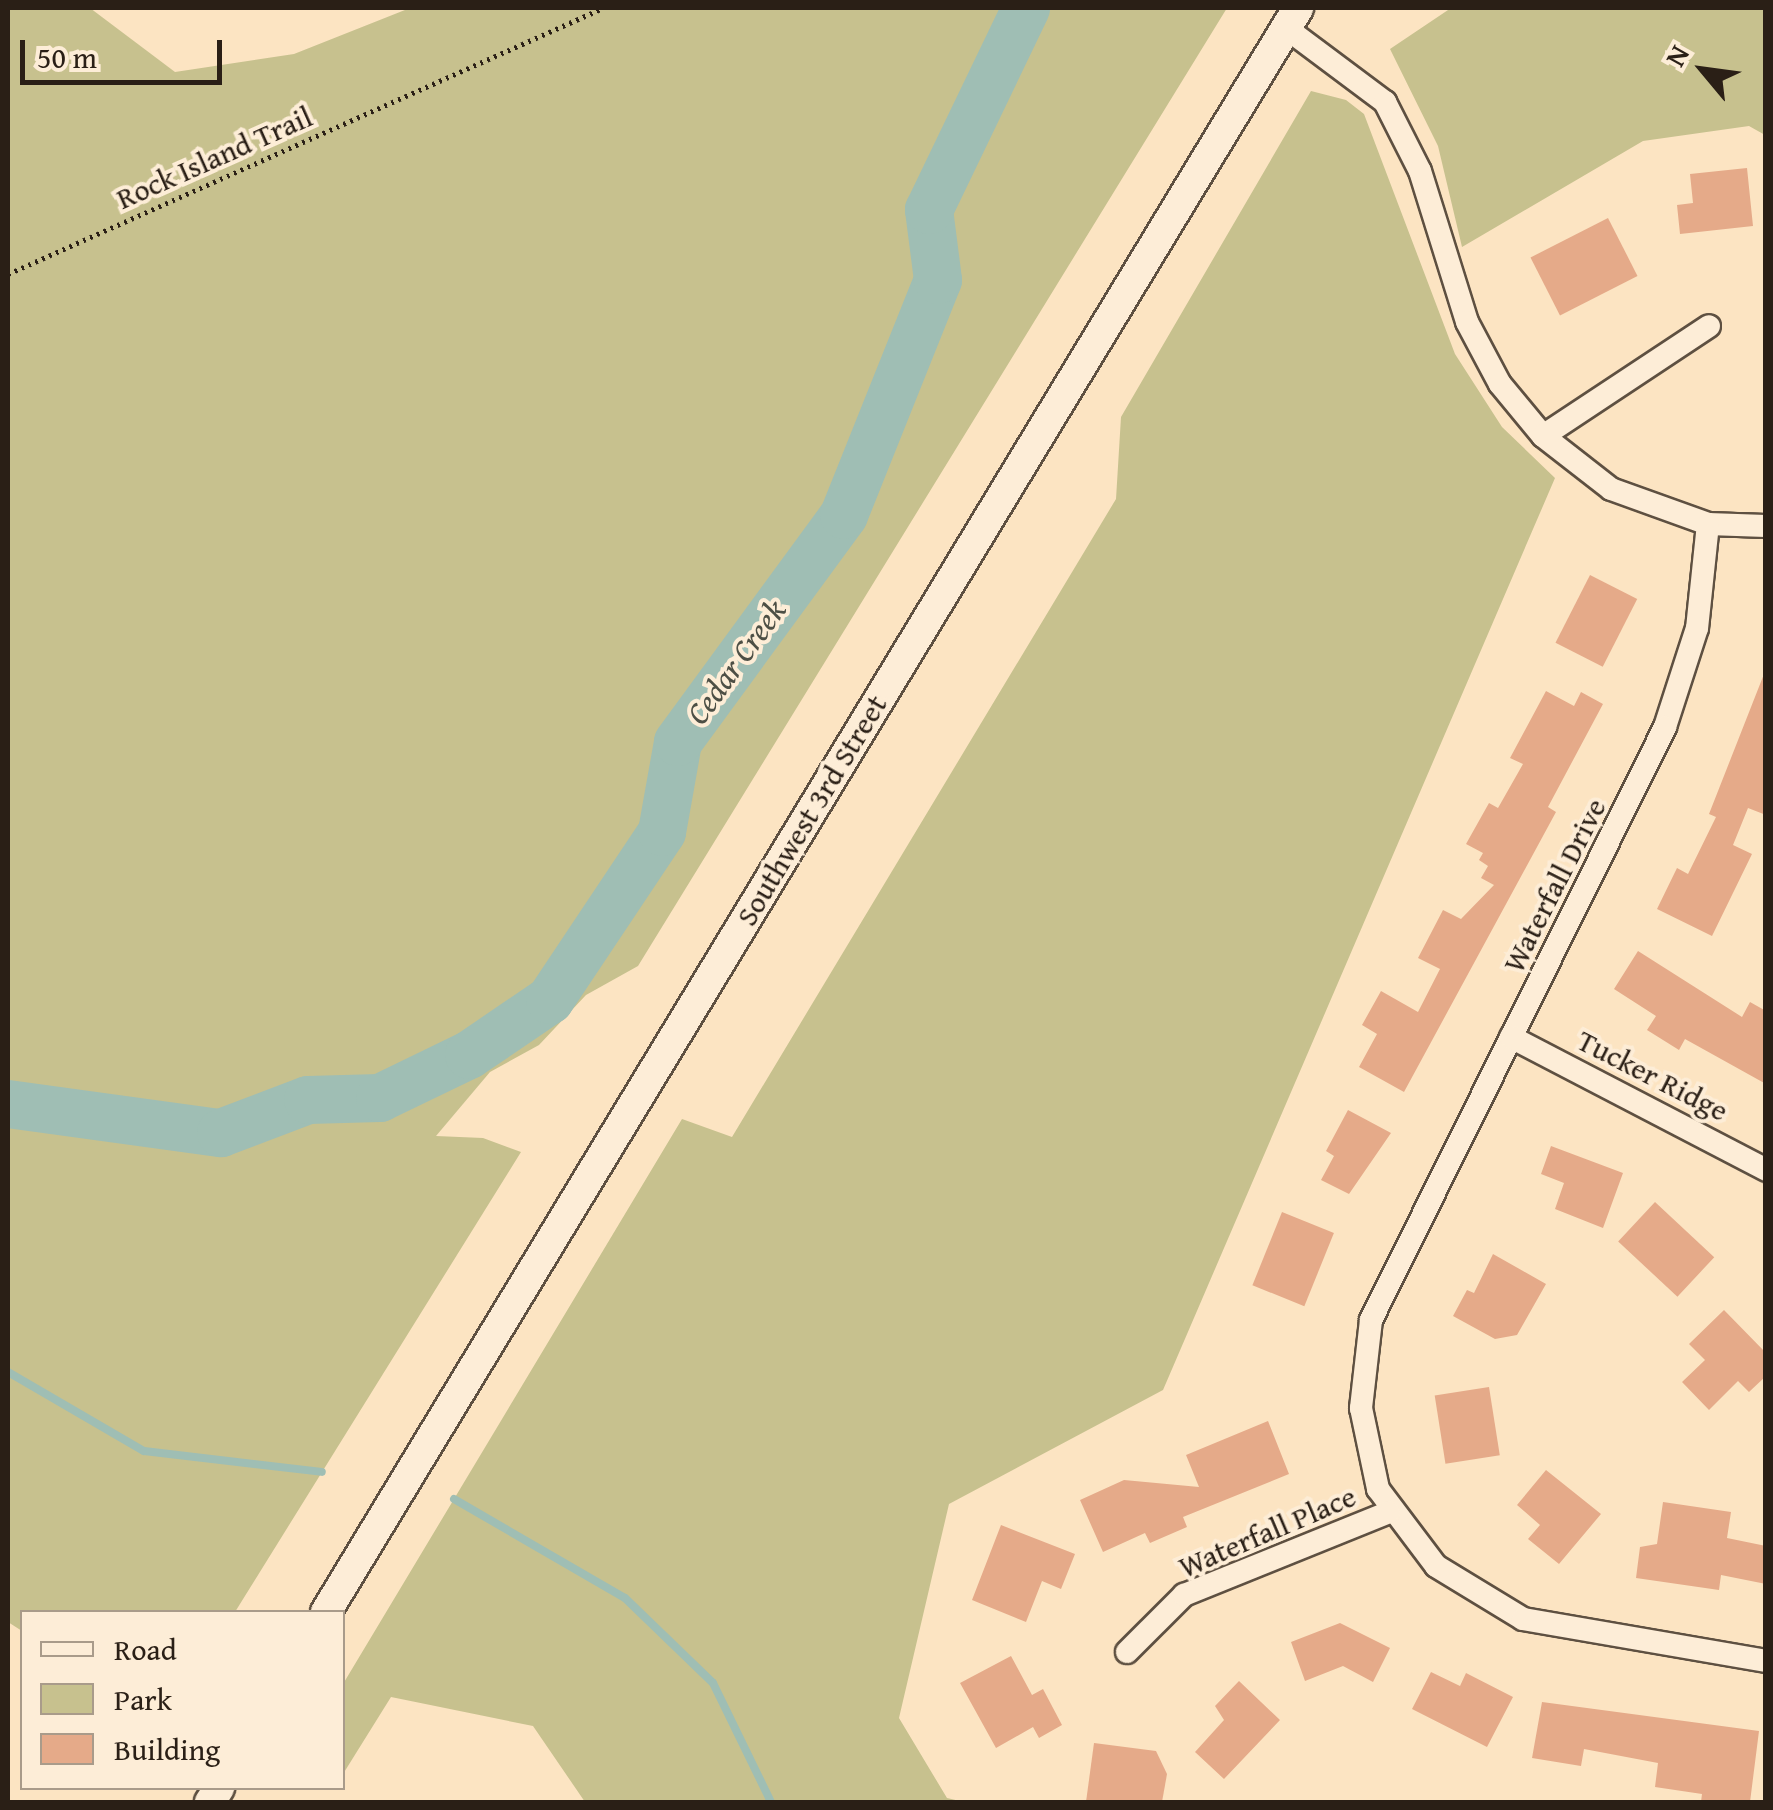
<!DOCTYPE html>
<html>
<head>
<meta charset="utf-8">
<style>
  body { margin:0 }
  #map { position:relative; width:1773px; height:1810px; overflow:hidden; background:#fce4c2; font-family:"Gentium Book Plus",serif }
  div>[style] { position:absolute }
  .green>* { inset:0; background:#c7c18e }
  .stream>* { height:8px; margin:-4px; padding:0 4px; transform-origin:4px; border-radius:4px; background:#9fbeb4 }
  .river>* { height:48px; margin:-24px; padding:0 24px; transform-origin:24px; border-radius:24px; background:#9fbeb4 }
  .building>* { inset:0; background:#e5aa89; transform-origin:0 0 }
  .path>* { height:5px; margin-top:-2.5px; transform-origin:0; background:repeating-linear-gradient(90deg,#2a1f16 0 2.5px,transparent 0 7.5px) }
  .roads { filter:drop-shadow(2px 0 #5e5041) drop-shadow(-2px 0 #5e5041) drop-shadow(0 2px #5e5041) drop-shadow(0 -2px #5e5041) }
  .minor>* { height:22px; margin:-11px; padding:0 11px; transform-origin:11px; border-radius:11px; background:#fdedd7 }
  .secondary>* { height:30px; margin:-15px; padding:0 15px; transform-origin:15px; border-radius:15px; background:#fdedd7 }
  span { translate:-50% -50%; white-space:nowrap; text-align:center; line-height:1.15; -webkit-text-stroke:8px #fdedd7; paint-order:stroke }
  .street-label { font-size:30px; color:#2a1f16 }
  .water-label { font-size:32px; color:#4d4f45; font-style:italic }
  .frame { position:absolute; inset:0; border:10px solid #2a1f16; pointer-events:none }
  .legend { position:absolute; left:20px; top:1610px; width:325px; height:180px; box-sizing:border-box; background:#fdedd7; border:2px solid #a99b8a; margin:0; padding:12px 18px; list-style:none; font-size:30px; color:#2a1f16 }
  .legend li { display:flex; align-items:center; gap:20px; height:50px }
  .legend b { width:50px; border:2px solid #a99b8a }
  .north { position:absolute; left:1653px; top:20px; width:100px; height:100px; -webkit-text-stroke:8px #fdedd7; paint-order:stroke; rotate:299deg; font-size:28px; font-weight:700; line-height:40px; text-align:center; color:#2a1f16 }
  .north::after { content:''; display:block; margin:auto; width:35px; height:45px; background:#2a1f16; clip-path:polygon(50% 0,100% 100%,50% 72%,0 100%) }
  .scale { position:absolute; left:20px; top:40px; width:202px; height:45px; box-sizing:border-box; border:5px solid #2a1f16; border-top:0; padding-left:12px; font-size:30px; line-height:35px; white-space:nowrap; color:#2a1f16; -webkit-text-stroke:8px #fdedd7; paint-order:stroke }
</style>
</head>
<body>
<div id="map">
  <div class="green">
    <div style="clip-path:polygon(8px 8px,90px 8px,175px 72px,294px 54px,410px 8px,1227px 8px,638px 966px,586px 995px,539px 1045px,490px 1072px,436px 1136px,483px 1138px,521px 1152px,235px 1612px,22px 1612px,22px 1631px,8px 1622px)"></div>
    <div style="clip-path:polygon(1451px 8px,1765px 8px,1765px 135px,1749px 126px,1643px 141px,1462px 247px,1438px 146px,1390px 49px)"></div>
    <div style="clip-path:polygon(1311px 91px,1346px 100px,1364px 114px,1455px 354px,1502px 427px,1555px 478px,1163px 1390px,949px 1504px,899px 1718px,947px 1798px,964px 1802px,585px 1802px,533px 1726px,391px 1697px,343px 1774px,343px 1684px,682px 1119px,732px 1137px,1116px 499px,1121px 417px)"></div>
  </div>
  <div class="stream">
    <div style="left:8px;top:1372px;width:157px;rotate:30.2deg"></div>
    <div style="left:144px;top:1451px;width:179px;rotate:6.7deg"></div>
    <div style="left:454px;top:1499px;width:198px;rotate:30.1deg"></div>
    <div style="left:625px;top:1598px;width:122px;rotate:44deg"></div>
    <div style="left:713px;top:1683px;width:132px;rotate:64deg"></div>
  </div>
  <div class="river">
    <div style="left:8px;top:1104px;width:215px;rotate:7.8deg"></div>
    <div style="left:221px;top:1133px;width:93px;rotate:-20.8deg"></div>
    <div style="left:308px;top:1100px;width:72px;rotate:-1.6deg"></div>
    <div style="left:380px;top:1098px;width:99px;rotate:-25.8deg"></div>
    <div style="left:469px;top:1055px;width:98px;rotate:-34.2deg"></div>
    <div style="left:550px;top:1000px;width:202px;rotate:-56.3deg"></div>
    <div style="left:662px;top:832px;width:91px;rotate:-79.9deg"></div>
    <div style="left:678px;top:742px;width:281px;rotate:-53.8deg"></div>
    <div style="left:844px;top:515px;width:253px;rotate:-68.2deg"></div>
    <div style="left:938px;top:280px;width:71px;rotate:-97.3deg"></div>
    <div style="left:929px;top:210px;width:224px;rotate:-64.3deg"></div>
  </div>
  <div class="building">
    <div style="clip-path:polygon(1747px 168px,1753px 226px,1680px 234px,1677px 205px,1693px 203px,1690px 174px)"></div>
    <div style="left:1608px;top:218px;width:65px;height:87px;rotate:63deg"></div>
    <div style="left:1590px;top:575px;width:53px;height:76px;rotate:27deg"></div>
    <div style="clip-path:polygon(1764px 674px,1766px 815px,1748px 808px,1733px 845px,1752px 854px,1712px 936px,1657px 909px,1677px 868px,1688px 874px,1716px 817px,1709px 814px)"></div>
    <div style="clip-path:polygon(1546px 691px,1574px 706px,1581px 692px,1603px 704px,1548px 807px,1556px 812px,1404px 1092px,1359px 1067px,1377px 1034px,1362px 1025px,1381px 991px,1418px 1012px,1440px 969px,1418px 958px,1443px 910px,1461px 919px,1494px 885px,1481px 878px,1488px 866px,1479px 860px,1483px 853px,1466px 844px,1489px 803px,1498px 808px,1523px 764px,1510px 758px)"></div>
    <div style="clip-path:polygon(1638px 951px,1742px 1017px,1750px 1002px,1766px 1011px,1766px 1084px,1685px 1039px,1679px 1050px,1647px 1030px,1656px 1016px,1614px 989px)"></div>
    <div style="clip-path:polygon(1348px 1110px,1391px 1133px,1349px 1194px,1321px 1180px,1334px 1156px,1326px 1151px)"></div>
    <div style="clip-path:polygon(1551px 1146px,1623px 1173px,1603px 1228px,1555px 1209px,1564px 1183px,1541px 1174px)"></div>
    <div style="left:1655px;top:1202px;width:81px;height:54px;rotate:43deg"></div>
    <div style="left:1282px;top:1212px;width:56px;height:79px;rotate:22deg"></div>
    <div style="clip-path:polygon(1493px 1254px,1546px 1284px,1517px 1335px,1495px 1339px,1453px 1316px,1467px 1290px,1474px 1293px)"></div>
    <div style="clip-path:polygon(1724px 1310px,1766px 1353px,1766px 1376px,1749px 1392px,1738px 1381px,1709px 1410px,1682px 1382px,1705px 1360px,1689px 1344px)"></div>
    <div style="left:1489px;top:1387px;width:69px;height:55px;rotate:81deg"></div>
    <div style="clip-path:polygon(1268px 1421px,1289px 1474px,1183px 1517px,1187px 1527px,1150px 1543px,1145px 1533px,1103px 1552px,1080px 1500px,1124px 1480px,1199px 1487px,1186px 1455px)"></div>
    <div style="clip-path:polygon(1546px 1470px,1601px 1514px,1559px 1564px,1528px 1539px,1540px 1525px,1517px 1505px)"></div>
    <div style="clip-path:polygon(1663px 1502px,1731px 1512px,1727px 1538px,1766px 1546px,1766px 1584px,1721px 1575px,1719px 1590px,1636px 1578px,1640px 1547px,1657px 1544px)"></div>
    <div style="clip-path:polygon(1001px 1525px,1075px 1554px,1061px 1589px,1042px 1581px,1026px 1622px,972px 1600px)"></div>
    <div style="clip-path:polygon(1340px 1623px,1390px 1648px,1373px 1682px,1343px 1666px,1305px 1681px,1291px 1642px)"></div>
    <div style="clip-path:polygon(1011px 1656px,1032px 1695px,1043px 1689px,1062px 1725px,1039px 1738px,1033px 1727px,996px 1748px,960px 1683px)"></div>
    <div style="clip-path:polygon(1431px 1672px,1460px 1686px,1466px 1673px,1513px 1697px,1487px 1747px,1412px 1709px)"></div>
    <div style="clip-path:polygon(1239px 1681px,1280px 1720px,1224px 1779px,1195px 1752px,1224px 1720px,1215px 1706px)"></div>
    <div style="clip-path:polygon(1542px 1702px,1759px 1731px,1750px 1802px,1701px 1802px,1702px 1794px,1655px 1787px,1658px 1763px,1584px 1749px,1581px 1766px,1532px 1758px)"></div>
    <div style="clip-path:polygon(1094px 1743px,1156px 1751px,1167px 1774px,1162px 1802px,1086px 1802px)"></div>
  </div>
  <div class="path">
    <div style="left:8px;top:274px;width:652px;rotate:-24.09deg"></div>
  </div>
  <div class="roads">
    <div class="minor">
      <div style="left:1286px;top:28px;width:124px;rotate:36.8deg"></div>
      <div style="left:1385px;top:102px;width:77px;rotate:63.1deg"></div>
      <div style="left:1420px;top:171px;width:158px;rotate:72.7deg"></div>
      <div style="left:1467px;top:322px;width:70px;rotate:62deg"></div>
      <div style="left:1500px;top:384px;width:67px;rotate:50.4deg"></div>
      <div style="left:1543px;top:436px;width:86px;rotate:37.9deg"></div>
      <div style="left:1611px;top:489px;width:103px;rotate:19.8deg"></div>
      <div style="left:1708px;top:524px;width:58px;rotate:2deg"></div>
      <div style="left:1543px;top:436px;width:199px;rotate:-33.5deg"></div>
      <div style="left:1708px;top:524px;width:105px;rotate:96deg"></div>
      <div style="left:1697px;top:628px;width:104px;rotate:107.9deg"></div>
      <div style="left:1665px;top:727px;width:662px;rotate:116.37deg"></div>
      <div style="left:1371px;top:1320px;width:89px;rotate:96.5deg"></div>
      <div style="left:1361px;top:1408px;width:83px;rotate:78.1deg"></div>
      <div style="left:1378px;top:1489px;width:96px;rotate:53deg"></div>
      <div style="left:1436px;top:1566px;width:102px;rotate:31.3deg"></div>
      <div style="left:1523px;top:1619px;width:247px;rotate:9.8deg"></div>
      <div style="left:1511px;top:1037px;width:288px;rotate:27.5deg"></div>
      <div style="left:1127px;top:1652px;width:81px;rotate:-45deg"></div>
      <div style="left:1184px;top:1595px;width:221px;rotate:-22deg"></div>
    </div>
    <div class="secondary">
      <div style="left:326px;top:1612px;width:1876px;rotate:-58.78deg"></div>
      <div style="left:210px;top:1802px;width:17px;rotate:-57deg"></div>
    </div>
  </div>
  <div class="street-label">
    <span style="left:214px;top:157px;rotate:-24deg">Rock Island Trail</span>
    <span style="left:811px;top:810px;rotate:-59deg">Southwest 3rd Street</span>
    <span style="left:1554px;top:885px;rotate:-63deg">Waterfall Drive</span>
    <span style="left:1653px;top:1075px;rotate:27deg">Tucker Ridge</span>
    <span style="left:1267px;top:1531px;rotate:-23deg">Waterfall Place</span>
  </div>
  <div class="water-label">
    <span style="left:736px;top:662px;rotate:-54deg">Cedar Creek</span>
  </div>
  <div class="frame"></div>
  <ul class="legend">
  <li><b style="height:12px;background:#fdedd7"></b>Road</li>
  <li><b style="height:28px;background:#c7c18e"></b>Park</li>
  <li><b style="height:28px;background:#e5aa89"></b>Building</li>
  </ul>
  <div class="north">N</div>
  <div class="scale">50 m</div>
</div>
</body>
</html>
